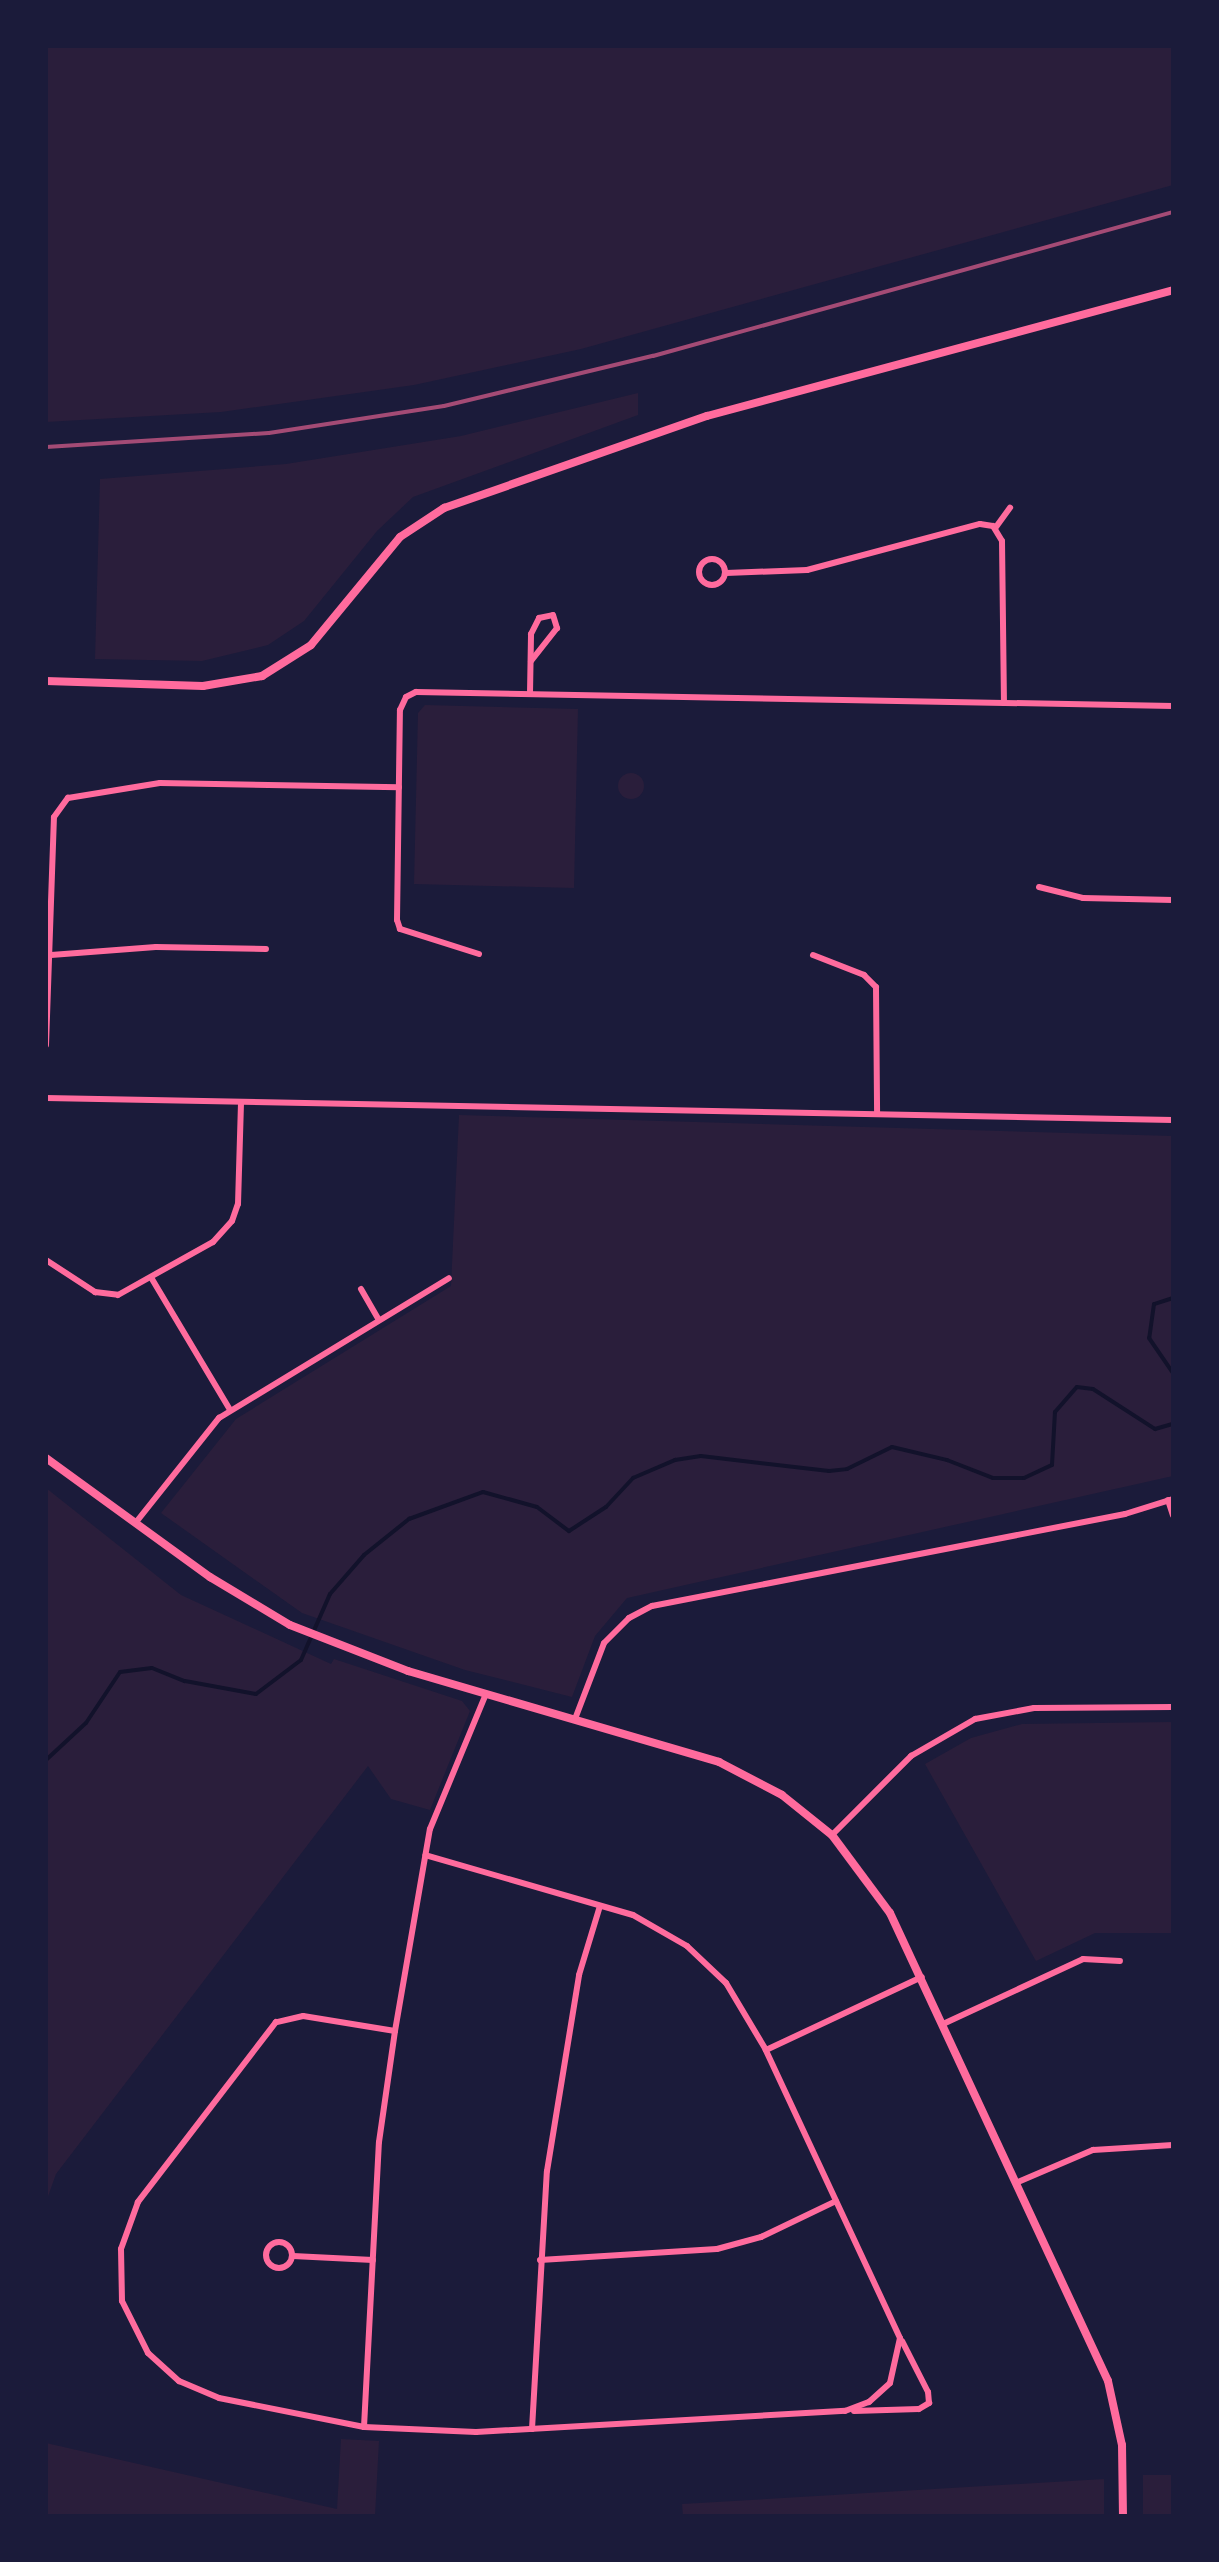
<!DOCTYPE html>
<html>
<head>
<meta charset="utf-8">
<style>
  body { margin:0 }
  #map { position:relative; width:1219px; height:2562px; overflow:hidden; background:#1b1b3a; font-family:"IBM Plex Sans",sans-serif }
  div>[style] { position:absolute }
  .green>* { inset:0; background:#2a1e3b; transform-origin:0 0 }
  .round { border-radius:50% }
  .stream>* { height:4px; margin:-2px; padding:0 2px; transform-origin:2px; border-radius:2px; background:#12122b }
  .minor>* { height:6px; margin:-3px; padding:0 3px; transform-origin:3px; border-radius:3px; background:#ff6b9d }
  .minor>.ring { margin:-3px; padding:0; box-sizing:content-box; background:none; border:6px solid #ff6b9d; border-radius:50% }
  .tertiary>* { height:8px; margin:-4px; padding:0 4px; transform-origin:4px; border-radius:4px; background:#ff6b9d }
  .rail>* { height:4px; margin:-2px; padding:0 2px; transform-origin:2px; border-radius:2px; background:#a44b75 }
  span { translate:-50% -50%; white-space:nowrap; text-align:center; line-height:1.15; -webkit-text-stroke:6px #1b1b3a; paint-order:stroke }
  .frame { position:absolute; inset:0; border:48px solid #1b1b3a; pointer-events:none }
</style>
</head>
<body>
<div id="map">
  <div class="green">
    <div style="clip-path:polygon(46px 46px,1173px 46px,1173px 185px,581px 349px,414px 385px,221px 412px,46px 422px)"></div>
    <div style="clip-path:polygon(638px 393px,638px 415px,413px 497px,377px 531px,304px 621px,268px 645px,202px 661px,95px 659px,100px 479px,286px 464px,461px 436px)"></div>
    <div style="clip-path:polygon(425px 705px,578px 709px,574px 888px,414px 884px,418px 713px)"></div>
    <div class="round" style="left:618px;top:773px;width:26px;height:26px"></div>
    <div style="clip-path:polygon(459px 1115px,1173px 1136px,1173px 1476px,627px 1598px,595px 1636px,572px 1697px,465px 1670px,302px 1613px,161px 1513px,236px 1419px,451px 1286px)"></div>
    <div style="clip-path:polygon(46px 1488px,181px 1595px,331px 1664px,334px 1659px,462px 1701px,470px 1711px,430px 1810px,391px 1799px,368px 1766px,56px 2174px,46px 2202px)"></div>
    <div style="clip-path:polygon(1173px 1722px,1173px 1933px,1095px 1933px,1036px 1961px,925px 1764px,971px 1738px,1022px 1724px)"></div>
    <div style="clip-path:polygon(341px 2439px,379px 2441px,375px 2516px,46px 2516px,46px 2443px,337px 2509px)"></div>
    <div style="left:1173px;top:2475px;width:41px;height:30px;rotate:90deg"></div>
    <div style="clip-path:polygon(1104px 2479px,1104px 2516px,683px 2516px,682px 2504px)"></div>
  </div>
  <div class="stream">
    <div style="left:1173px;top:1298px;width:20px;rotate:162deg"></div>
    <div style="left:1154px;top:1304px;width:34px;rotate:98deg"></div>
    <div style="left:1149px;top:1338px;width:42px;rotate:55.6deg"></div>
    <div style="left:46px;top:1760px;width:54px;rotate:-42.8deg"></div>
    <div style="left:86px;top:1723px;width:61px;rotate:-56.3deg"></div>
    <div style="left:120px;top:1672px;width:32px;rotate:-7deg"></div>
    <div style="left:152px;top:1668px;width:35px;rotate:22deg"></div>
    <div style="left:185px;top:1681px;width:72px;rotate:10.4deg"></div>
    <div style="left:256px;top:1694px;width:56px;rotate:-37.1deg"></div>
    <div style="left:301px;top:1660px;width:72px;rotate:-66.3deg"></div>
    <div style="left:330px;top:1594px;width:52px;rotate:-48.9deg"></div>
    <div style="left:364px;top:1555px;width:58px;rotate:-38.7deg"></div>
    <div style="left:409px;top:1519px;width:79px;rotate:-20deg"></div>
    <div style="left:483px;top:1492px;width:56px;rotate:15.5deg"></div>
    <div style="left:537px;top:1507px;width:40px;rotate:37deg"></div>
    <div style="left:569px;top:1531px;width:44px;rotate:-33deg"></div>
    <div style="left:606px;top:1507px;width:40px;rotate:-47deg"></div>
    <div style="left:633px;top:1478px;width:46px;rotate:-23.2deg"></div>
    <div style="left:675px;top:1460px;width:26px;rotate:-9deg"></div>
    <div style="left:701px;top:1456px;width:129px;rotate:6.7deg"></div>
    <div style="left:829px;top:1471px;width:18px;rotate:-6deg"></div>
    <div style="left:847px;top:1469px;width:50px;rotate:-26.1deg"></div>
    <div style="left:892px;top:1447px;width:57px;rotate:13.3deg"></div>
    <div style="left:947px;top:1460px;width:49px;rotate:21.4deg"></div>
    <div style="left:993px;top:1478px;width:31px"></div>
    <div style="left:1024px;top:1478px;width:31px;rotate:-25deg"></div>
    <div style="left:1052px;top:1465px;width:53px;rotate:-86.8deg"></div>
    <div style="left:1055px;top:1412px;width:33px;rotate:-49deg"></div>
    <div style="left:1077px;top:1387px;width:16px;rotate:7deg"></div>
    <div style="left:1093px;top:1389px;width:74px;rotate:32.8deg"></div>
    <div style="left:1155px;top:1429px;width:19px;rotate:-16deg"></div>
  </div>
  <div class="minor">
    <div style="left:996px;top:527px;width:24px;rotate:-54deg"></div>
    <div class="ring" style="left:699px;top:559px;width:20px;height:20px"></div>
    <div style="left:726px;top:573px;width:81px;rotate:-2.1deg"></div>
    <div style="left:807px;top:570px;width:179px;rotate:-14.9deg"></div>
    <div style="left:980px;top:524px;width:13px;rotate:9deg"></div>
    <div style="left:993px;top:526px;width:17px;rotate:59deg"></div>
    <div style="left:1002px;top:541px;width:162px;rotate:89.3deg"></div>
    <div style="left:530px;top:693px;width:59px;rotate:-89deg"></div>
    <div style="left:531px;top:634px;width:18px;rotate:-63deg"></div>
    <div style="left:539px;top:618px;width:14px;rotate:-12deg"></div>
    <div style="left:553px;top:615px;width:14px;rotate:73deg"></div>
    <div style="left:557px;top:628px;width:42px;rotate:128.2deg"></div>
    <div style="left:1039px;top:887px;width:45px;rotate:14deg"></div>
    <div style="left:1083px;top:898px;width:90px;rotate:1.3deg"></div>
    <div style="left:479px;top:954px;width:83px;rotate:-162.4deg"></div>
    <div style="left:400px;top:929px;width:9px;rotate:-108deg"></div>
    <div style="left:397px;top:920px;width:210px;rotate:-89.2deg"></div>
    <div style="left:400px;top:710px;width:14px;rotate:-65deg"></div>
    <div style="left:406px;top:697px;width:11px;rotate:-27deg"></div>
    <div style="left:416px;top:692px;width:757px;rotate:1.06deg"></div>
    <div style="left:51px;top:955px;width:105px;rotate:-4.4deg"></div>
    <div style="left:156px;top:947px;width:110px;rotate:1deg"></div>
    <div style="left:813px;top:955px;width:55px;rotate:21.4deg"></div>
    <div style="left:864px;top:975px;width:17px;rotate:45deg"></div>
    <div style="left:876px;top:987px;width:127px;rotate:89.5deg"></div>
    <div style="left:46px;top:1045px;width:228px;rotate:-88deg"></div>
    <div style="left:54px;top:817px;width:24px;rotate:-54deg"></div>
    <div style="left:68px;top:798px;width:93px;rotate:-9.3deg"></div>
    <div style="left:160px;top:783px;width:239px;rotate:1deg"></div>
    <div style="left:46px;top:1098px;width:1127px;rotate:1.12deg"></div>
    <div style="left:46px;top:1260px;width:59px;rotate:33.1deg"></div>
    <div style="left:95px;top:1292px;width:23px;rotate:7deg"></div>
    <div style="left:118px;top:1295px;width:109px;rotate:-29.2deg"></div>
    <div style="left:213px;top:1242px;width:28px;rotate:-48deg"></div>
    <div style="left:232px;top:1221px;width:18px;rotate:-71deg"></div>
    <div style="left:238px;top:1204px;width:101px;rotate:-88.3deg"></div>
    <div style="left:152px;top:1279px;width:152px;rotate:59.2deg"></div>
    <div style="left:361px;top:1289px;width:34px;rotate:60deg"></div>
    <div style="left:1168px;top:1500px;width:16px;rotate:72deg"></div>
    <div style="left:137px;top:1521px;width:132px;rotate:-51.5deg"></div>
    <div style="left:219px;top:1418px;width:269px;rotate:-31.3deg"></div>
    <div style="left:575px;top:1719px;width:81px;rotate:-69.1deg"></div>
    <div style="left:604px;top:1643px;width:35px;rotate:-45deg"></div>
    <div style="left:629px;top:1618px;width:26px;rotate:-28deg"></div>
    <div style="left:652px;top:1606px;width:482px;rotate:-11deg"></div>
    <div style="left:1125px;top:1514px;width:50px;rotate:-17.4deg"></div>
    <div style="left:832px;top:1835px;width:112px;rotate:-45deg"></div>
    <div style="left:911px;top:1756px;width:74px;rotate:-30deg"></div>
    <div style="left:975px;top:1719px;width:60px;rotate:-10.6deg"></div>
    <div style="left:1034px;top:1708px;width:139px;rotate:-0.4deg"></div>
    <div style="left:943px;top:2024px;width:154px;rotate:-24.9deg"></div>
    <div style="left:1083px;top:1959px;width:37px;rotate:3deg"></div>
    <div style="left:395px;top:2031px;width:93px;rotate:-170.7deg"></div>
    <div style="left:303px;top:2016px;width:28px;rotate:167deg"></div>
    <div style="left:276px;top:2022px;width:227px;rotate:127.5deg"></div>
    <div style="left:138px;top:2202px;width:50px;rotate:109.9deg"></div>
    <div style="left:121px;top:2249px;width:52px;rotate:88.9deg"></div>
    <div style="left:122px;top:2301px;width:58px;rotate:63.4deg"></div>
    <div style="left:148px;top:2353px;width:42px;rotate:42.1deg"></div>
    <div style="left:179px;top:2381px;width:43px;rotate:23deg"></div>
    <div style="left:219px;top:2398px;width:148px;rotate:11.3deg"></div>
    <div style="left:364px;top:2427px;width:112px;rotate:2.6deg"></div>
    <div style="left:476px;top:2432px;width:370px;rotate:-3.3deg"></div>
    <div style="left:845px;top:2411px;width:26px;rotate:-21deg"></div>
    <div style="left:869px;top:2402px;width:28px;rotate:-42deg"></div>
    <div style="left:890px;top:2383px;width:46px;rotate:-77.5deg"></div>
    <div style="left:900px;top:2338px;width:318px;rotate:-115deg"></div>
    <div style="left:766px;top:2050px;width:78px;rotate:-120.8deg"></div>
    <div style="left:726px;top:1983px;width:54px;rotate:-136.5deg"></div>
    <div style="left:687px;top:1946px;width:62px;rotate:-150.1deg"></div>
    <div style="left:633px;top:1915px;width:216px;rotate:-163.9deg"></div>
    <div style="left:766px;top:2050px;width:172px;rotate:-25.1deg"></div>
    <div style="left:1018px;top:2182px;width:82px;rotate:-23.1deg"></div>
    <div style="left:1093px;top:2150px;width:80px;rotate:-3.6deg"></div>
    <div class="ring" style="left:266px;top:2242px;width:20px;height:20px"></div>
    <div style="left:293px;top:2256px;width:80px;rotate:2.9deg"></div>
    <div style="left:540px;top:2260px;width:177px;rotate:-3.6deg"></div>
    <div style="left:717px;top:2249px;width:46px;rotate:-15.3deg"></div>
    <div style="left:761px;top:2237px;width:83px;rotate:-25.6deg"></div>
    <div style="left:854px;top:2411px;width:65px;rotate:-1.8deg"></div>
    <div style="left:919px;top:2409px;width:12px;rotate:-31deg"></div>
    <div style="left:929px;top:2403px;width:11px;rotate:-95deg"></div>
    <div style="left:928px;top:2392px;width:57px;rotate:-117deg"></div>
    <div style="left:364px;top:2427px;width:285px;rotate:-87deg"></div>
    <div style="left:379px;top:2142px;width:112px;rotate:-81.8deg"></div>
    <div style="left:395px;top:2031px;width:205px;rotate:-80.2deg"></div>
    <div style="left:430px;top:1829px;width:146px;rotate:-67.5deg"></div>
    <div style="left:532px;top:2429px;width:258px;rotate:-86.7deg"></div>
    <div style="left:547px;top:2171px;width:199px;rotate:-80.7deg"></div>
    <div style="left:579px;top:1975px;width:72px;rotate:-73.1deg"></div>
  </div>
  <div class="tertiary">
    <div style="left:46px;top:681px;width:157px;rotate:1.8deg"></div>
    <div style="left:203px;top:686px;width:60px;rotate:-9.6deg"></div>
    <div style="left:262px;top:676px;width:58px;rotate:-32.3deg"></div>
    <div style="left:311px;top:645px;width:140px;rotate:-50.5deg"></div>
    <div style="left:400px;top:537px;width:53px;rotate:-33.4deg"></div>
    <div style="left:444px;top:508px;width:279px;rotate:-19.3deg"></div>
    <div style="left:707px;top:416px;width:483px;rotate:-15.1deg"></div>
    <div style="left:46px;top:1458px;width:203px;rotate:36deg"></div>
    <div style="left:210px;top:1577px;width:93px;rotate:31deg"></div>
    <div style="left:290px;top:1625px;width:127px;rotate:21.3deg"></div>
    <div style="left:408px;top:1671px;width:324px;rotate:16.3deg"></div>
    <div style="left:719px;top:1762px;width:71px;rotate:27.6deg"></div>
    <div style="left:782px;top:1795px;width:64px;rotate:38.7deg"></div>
    <div style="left:832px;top:1835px;width:97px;rotate:53.4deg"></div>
    <div style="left:890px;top:1913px;width:516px;rotate:65.02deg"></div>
    <div style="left:1108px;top:2381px;width:66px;rotate:77.7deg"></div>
    <div style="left:1122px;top:2445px;width:71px;rotate:89.2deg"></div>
  </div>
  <div class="rail">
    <div style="left:46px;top:447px;width:223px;rotate:-3.6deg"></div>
    <div style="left:269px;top:433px;width:177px;rotate:-8.8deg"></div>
    <div style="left:444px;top:406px;width:215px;rotate:-13.5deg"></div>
    <div style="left:653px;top:356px;width:540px;rotate:-15.48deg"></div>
  </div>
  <div class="frame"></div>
</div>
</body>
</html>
